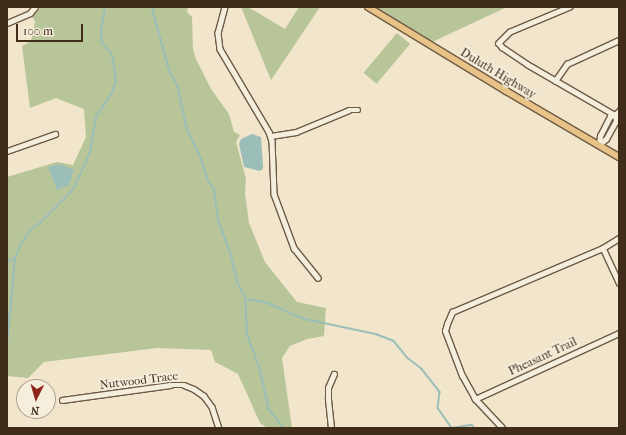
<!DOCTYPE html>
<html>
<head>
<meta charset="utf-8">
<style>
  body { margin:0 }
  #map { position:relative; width:626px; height:435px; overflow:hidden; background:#f1e5cb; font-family:"IM FELL French Canon",serif }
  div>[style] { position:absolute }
  .green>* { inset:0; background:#b8c598; transform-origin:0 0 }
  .water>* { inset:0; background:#9bbfb8 }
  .stream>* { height:1.5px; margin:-0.75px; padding:0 0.75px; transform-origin:0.75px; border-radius:0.75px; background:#9bbfb8 }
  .roads { filter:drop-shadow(1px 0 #6d5a46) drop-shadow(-1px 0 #6d5a46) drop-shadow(0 1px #6d5a46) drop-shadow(0 -1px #6d5a46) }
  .minor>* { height:4.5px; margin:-2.25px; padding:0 2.25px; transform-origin:2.25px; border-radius:2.25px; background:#f6eedd }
  .major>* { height:6px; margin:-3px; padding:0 3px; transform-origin:3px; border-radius:3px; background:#e8c286 }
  span { translate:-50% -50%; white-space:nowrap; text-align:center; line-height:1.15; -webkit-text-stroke:3.5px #f6eedd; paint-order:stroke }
  .street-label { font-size:12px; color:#412b19 }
  .frame { position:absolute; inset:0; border:8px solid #412b19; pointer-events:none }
  .north { position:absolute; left:16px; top:379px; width:40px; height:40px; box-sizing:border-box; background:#f6eedd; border:1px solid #aea08f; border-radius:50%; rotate:185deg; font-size:11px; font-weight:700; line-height:16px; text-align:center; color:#412b19 }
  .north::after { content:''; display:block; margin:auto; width:14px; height:18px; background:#8f2418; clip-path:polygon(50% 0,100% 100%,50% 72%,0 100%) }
  .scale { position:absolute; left:16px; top:24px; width:67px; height:18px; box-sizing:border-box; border:2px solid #412b19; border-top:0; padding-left:5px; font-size:12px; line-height:14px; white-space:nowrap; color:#412b19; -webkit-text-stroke:3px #f6eedd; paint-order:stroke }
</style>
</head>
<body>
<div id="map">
  <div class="green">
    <div style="clip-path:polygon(42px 7px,188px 7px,187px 12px,192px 17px,193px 49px,196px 59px,211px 89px,229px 114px,234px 132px,240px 135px,236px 142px,246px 179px,245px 194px,249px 223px,265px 262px,297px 302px,326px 308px,324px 336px,307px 339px,290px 346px,282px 358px,292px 428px,267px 428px,260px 423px,238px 374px,215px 362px,211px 350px,157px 348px,44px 362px,28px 378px,7px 376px,7px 177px,57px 162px,73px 165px,86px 137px,84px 109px,56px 98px,30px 108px,22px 46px,31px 41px,35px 22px,32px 16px)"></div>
    <div style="clip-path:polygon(241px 7px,248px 7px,285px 29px,299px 7px,320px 7px,271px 80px)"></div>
    <div style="clip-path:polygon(369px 7px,507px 7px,428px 44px)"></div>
    <div style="left:397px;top:33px;width:17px;height:52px;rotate:40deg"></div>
  </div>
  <div class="water">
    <div style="clip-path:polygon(252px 134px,261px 137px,263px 166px,263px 169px,260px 171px,244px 167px,239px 144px,241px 139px)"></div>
    <div style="clip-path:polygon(60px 164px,74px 170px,69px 185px,57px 190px,48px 167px)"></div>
  </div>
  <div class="stream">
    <div style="left:152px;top:7px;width:67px;rotate:74.5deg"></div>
    <div style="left:170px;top:72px;width:16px;rotate:60deg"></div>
    <div style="left:178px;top:86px;width:43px;rotate:77.9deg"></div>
    <div style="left:187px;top:128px;width:33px;rotate:65deg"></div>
    <div style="left:201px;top:158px;width:25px;rotate:72deg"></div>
    <div style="left:209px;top:182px;width:8px;rotate:50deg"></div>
    <div style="left:214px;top:188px;width:34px;rotate:82deg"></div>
    <div style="left:219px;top:222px;width:34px;rotate:69deg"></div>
    <div style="left:231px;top:254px;width:28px;rotate:77deg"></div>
    <div style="left:237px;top:281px;width:20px;rotate:63deg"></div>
    <div style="left:246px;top:299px;width:34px;rotate:88deg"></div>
    <div style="left:247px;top:333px;width:37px;rotate:70deg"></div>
    <div style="left:260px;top:368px;width:42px;rotate:77.6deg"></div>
    <div style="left:269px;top:409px;width:24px;rotate:52deg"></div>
    <div style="left:7px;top:262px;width:9px;rotate:-27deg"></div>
    <div style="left:246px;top:299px;width:20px;rotate:9deg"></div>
    <div style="left:266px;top:302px;width:29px;rotate:25deg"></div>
    <div style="left:292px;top:314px;width:14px;rotate:21deg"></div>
    <div style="left:305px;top:319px;width:73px;rotate:11.9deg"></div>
    <div style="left:376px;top:334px;width:19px;rotate:21deg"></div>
    <div style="left:394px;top:341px;width:22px;rotate:51deg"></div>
    <div style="left:408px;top:358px;width:18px;rotate:38deg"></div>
    <div style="left:422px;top:369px;width:29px;rotate:52deg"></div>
    <div style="left:440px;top:392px;width:16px;rotate:97deg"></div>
    <div style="left:438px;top:408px;width:24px;rotate:55deg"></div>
    <div style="left:7px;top:345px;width:87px;rotate:-84.7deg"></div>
    <div style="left:15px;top:258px;width:11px;rotate:-68deg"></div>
    <div style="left:19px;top:248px;width:21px;rotate:-59deg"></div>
    <div style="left:30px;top:230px;width:12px;rotate:-35deg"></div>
    <div style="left:40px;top:223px;width:42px;rotate:-45deg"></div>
    <div style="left:70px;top:193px;width:9px;rotate:-54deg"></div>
    <div style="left:75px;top:186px;width:37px;rotate:-66deg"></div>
    <div style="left:90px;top:152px;width:36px;rotate:-80deg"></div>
    <div style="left:96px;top:117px;width:29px;rotate:-56deg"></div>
    <div style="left:112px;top:93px;width:13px;rotate:-72deg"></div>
    <div style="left:116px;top:81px;width:26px;rotate:-99deg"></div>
    <div style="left:112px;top:55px;width:16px;rotate:-130deg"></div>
    <div style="left:102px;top:43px;width:11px;rotate:-95deg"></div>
    <div style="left:101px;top:32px;width:25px;rotate:-81deg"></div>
    <div style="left:452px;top:428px;width:20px;rotate:-9deg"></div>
    <div style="left:472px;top:425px;width:4px;rotate:56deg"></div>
  </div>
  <div class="roads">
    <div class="minor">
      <div style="left:225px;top:7px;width:27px;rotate:105deg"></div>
      <div style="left:218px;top:33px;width:16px;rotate:83deg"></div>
      <div style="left:220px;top:49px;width:96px;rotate:59.4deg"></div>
      <div style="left:269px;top:132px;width:9px;rotate:72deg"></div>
      <div style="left:272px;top:141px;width:53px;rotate:87.8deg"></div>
      <div style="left:274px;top:194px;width:58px;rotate:69.7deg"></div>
      <div style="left:294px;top:248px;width:38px;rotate:51deg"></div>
      <div style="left:570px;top:7px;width:65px;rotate:157.4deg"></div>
      <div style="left:510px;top:32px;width:16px;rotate:135deg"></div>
      <div style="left:499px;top:43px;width:5px;rotate:53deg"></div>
      <div style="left:502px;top:47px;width:30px;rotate:34deg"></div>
      <div style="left:527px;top:64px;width:102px;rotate:30.1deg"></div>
      <div style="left:7px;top:23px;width:25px;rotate:-23deg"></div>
      <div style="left:30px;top:13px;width:8px;rotate:-50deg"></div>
      <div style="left:555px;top:81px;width:21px;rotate:-55deg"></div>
      <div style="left:567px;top:64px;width:57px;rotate:-24.8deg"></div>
      <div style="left:271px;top:136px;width:25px;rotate:-9deg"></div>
      <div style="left:296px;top:132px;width:57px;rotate:-22.5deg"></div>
      <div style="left:349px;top:110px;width:9px"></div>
      <div style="left:599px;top:145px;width:9px;rotate:-84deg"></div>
      <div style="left:600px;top:136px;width:22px;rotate:-63deg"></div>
      <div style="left:610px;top:116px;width:5px;rotate:-11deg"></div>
      <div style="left:615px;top:115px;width:6px;rotate:-45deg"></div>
      <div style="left:599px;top:145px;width:9px;rotate:-41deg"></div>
      <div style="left:606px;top:139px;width:21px;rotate:-61deg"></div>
      <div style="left:616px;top:121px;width:6px;rotate:-99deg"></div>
      <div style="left:7px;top:151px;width:51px;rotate:-19.5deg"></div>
      <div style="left:603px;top:248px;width:38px;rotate:65deg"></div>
      <div style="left:475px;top:399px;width:158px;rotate:-24.6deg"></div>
      <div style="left:62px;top:400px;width:109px;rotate:-7.9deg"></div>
      <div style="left:170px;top:385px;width:14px"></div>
      <div style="left:184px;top:385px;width:11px;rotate:22deg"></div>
      <div style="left:194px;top:389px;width:12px;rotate:35deg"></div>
      <div style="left:204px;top:396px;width:14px;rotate:54deg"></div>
      <div style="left:212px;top:407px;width:22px;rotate:72deg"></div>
      <div style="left:331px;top:428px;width:30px;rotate:-96deg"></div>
      <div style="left:328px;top:398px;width:10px;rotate:-90deg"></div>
      <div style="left:328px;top:388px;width:15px;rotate:-67deg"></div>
      <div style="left:502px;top:428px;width:40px;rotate:-133deg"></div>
      <div style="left:475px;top:399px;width:26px;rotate:-119deg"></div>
      <div style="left:462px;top:376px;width:48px;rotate:-110.7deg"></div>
      <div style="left:445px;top:331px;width:7px;rotate:-74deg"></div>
      <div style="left:447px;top:324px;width:13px;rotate:-67deg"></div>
      <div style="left:452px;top:312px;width:164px;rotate:-23deg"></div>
      <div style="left:603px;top:248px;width:19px;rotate:-32deg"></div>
    </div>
    <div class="major">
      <div style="left:368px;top:7px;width:162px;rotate:31.3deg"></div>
      <div style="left:506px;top:91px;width:131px;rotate:30.3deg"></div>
    </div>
  </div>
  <div class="street-label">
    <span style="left:498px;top:74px;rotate:31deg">Duluth Highway</span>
    <span style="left:543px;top:357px;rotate:-25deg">Pheasant Trail</span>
    <span style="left:139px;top:381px;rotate:-7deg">Nutwood Trace</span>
  </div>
  <div class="frame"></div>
  <div class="north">N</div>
  <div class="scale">100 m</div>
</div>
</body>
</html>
